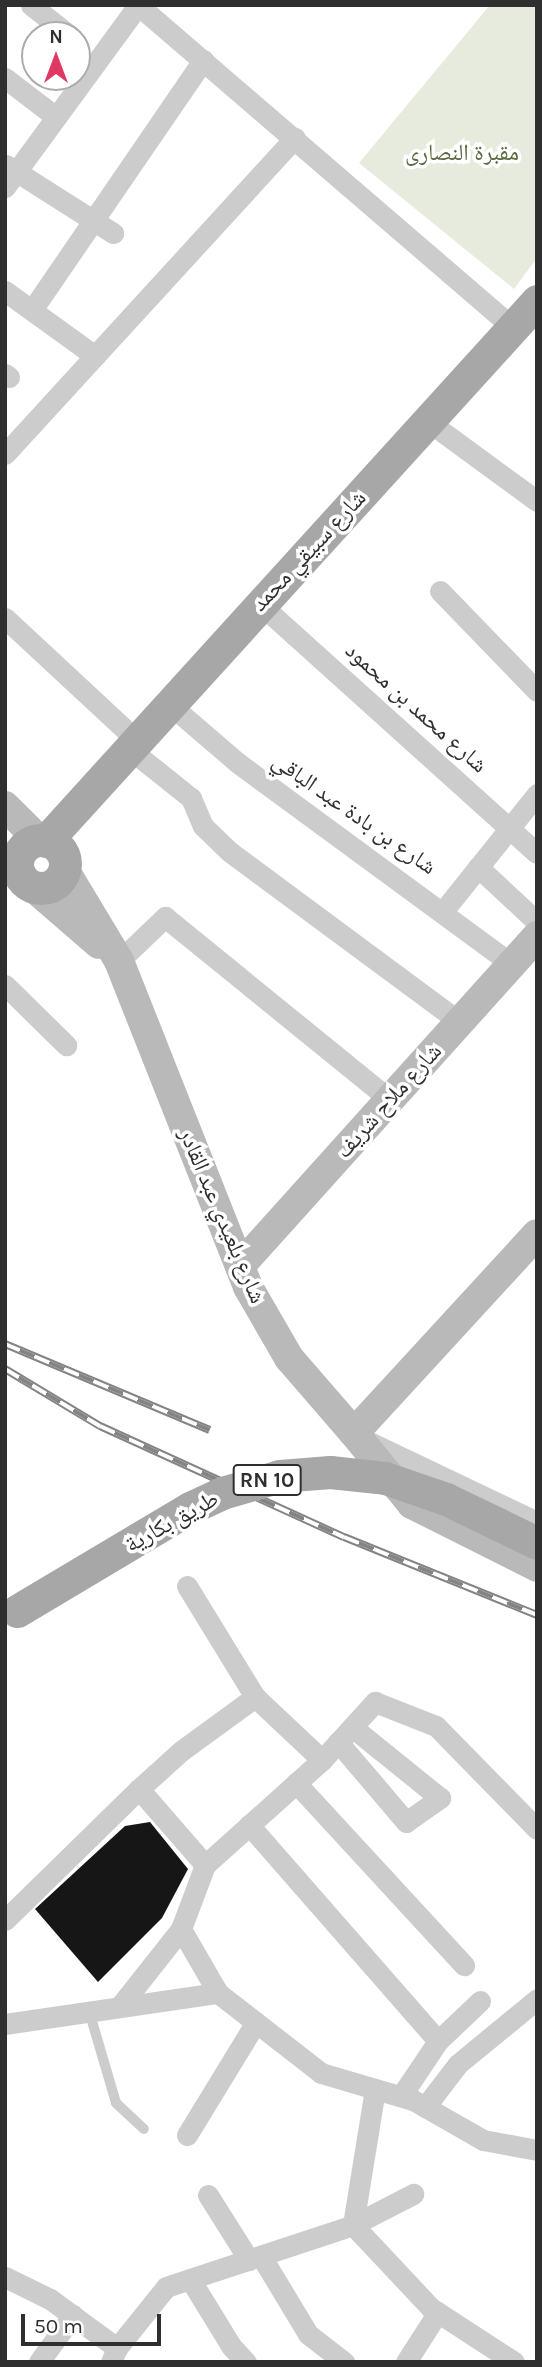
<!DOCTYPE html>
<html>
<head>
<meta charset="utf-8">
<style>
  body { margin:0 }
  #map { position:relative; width:542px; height:2367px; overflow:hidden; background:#fff; font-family:Karla,"Noto Naskh Arabic",sans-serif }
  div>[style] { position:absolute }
  .green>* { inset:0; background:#e7ebdd }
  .building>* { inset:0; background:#161616 }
  .service>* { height:10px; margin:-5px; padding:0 5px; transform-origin:5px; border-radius:5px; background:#ccc }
  .minor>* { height:21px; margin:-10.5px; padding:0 10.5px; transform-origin:10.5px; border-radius:10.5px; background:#ccc }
  .secondary>* { height:30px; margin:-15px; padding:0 15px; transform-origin:15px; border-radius:15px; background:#b9b9b9 }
  .primary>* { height:33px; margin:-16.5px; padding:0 16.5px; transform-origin:16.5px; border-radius:16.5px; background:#a7a7a7 }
  .primary>.ring { margin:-16.5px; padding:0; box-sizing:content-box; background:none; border:33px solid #a7a7a7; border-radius:50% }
  .rail>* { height:8px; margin-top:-4px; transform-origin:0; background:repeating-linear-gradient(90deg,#fff 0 16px,#848484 0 32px); box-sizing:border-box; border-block:2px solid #848484 }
  .primary-bridge>* { height:33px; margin:-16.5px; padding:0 16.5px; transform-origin:16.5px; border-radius:16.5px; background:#a7a7a7 }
  span { translate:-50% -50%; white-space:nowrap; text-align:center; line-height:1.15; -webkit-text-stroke:7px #fff; paint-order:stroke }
  .shield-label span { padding:2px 5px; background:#fff; border:2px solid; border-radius:5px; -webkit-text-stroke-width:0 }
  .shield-label { font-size:21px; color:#2f2f2f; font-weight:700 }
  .park-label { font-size:23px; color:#5a693e }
  .street-label { font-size:23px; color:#2f2f2f }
  .frame { position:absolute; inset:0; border:7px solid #2f2f2f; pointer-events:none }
  .north { position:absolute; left:21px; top:21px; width:70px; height:70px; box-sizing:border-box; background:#fff; border:2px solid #acacac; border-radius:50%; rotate:0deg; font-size:19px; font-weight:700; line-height:28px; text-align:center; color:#2f2f2f }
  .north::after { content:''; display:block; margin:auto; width:24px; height:32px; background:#de3863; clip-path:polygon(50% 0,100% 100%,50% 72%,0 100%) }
  .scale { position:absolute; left:21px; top:2314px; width:140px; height:32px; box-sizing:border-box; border:4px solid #2f2f2f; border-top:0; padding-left:9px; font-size:21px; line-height:24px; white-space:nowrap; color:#2f2f2f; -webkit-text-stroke:5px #fff; paint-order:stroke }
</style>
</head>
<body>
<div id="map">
  <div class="green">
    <div style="clip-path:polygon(490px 5px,537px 5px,537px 258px,514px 289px,359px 163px)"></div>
  </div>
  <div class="building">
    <div style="clip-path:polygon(150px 1822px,188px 1869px,162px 1918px,98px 1982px,35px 1909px,125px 1826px)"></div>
  </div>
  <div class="service">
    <div style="left:89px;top:2011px;width:96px;rotate:73.6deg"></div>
    <div style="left:116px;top:2103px;width:38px;rotate:43deg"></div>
  </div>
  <div class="minor">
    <div style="left:31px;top:5px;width:48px;rotate:38.3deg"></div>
    <div style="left:138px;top:5px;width:496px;rotate:40.7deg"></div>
    <div style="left:5px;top:78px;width:64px;rotate:37.4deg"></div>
    <div style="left:6px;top:165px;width:127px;rotate:32.4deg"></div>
    <div style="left:5px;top:187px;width:225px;rotate:-53.8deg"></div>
    <div style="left:5px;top:291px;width:111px;rotate:35.8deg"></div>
    <div style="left:32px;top:310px;width:303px;rotate:-55.6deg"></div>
    <div style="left:5px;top:374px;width:5px;rotate:37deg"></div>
    <div style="left:429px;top:422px;width:134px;rotate:36.2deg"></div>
    <div style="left:5px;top:454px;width:429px;rotate:-47.5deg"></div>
    <div style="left:440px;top:591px;width:139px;rotate:45.9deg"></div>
    <div style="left:260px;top:604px;width:372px;rotate:42deg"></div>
    <div style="left:5px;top:618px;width:178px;rotate:42.9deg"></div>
    <div style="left:168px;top:703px;width:92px;rotate:40.6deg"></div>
    <div style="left:238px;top:763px;width:340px;rotate:36.3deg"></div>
    <div style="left:127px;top:747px;width:82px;rotate:38.6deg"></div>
    <div style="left:191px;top:798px;width:30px;rotate:67deg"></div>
    <div style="left:203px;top:826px;width:37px;rotate:44deg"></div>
    <div style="left:230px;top:852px;width:286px;rotate:36.5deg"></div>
    <div style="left:478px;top:867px;width:81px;rotate:43deg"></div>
    <div style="left:444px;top:910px;width:149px;rotate:-51.3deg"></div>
    <div style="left:119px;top:961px;width:64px;rotate:-43.7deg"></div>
    <div style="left:165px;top:917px;width:290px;rotate:39.1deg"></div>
    <div style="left:5px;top:985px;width:86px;rotate:44.5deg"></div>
    <div style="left:365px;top:1440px;width:191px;rotate:25.5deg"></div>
    <div style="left:187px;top:1586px;width:130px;rotate:58.5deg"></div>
    <div style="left:338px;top:1742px;width:105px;rotate:49.6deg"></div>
    <div style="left:406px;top:1822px;width:42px;rotate:-35.2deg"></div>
    <div style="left:440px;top:1798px;width:113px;rotate:-141.1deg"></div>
    <div style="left:296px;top:1783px;width:248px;rotate:47.3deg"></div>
    <div style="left:139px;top:1789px;width:57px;rotate:-42.1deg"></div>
    <div style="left:181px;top:1751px;width:92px;rotate:-36.1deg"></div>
    <div style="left:255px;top:1697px;width:92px;rotate:43.2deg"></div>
    <div style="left:249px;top:1825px;width:287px;rotate:48.8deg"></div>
    <div style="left:438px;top:2041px;width:66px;rotate:123.9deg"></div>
    <div style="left:205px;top:1865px;width:157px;rotate:-41.9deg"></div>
    <div style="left:322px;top:1760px;width:79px;rotate:-47.6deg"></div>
    <div style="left:375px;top:1702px;width:66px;rotate:21.5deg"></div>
    <div style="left:436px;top:1726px;width:144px;rotate:45.6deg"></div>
    <div style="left:5px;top:1920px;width:187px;rotate:-44.4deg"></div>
    <div style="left:139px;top:1789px;width:101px;rotate:49deg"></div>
    <div style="left:205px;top:1865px;width:68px;rotate:110.6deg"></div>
    <div style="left:181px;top:1929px;width:97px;rotate:128.3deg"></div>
    <div style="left:181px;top:1929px;width:74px;rotate:60deg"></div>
    <div style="left:5px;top:2024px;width:215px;rotate:-8.3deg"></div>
    <div style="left:218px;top:1993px;width:130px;rotate:37.8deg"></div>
    <div style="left:321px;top:2073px;width:96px;rotate:16.4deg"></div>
    <div style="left:413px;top:2100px;width:81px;rotate:29.7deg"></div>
    <div style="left:483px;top:2140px;width:55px;rotate:10.5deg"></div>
    <div style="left:438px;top:2041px;width:58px;rotate:-43.6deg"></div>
    <div style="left:375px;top:2089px;width:138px;rotate:99.2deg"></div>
    <div style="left:353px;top:2225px;width:114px;rotate:46.8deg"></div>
    <div style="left:431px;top:2308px;width:99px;rotate:33deg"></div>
    <div style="left:425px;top:2107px;width:54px;rotate:-52.5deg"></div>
    <div style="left:458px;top:2064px;width:102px;rotate:-39.4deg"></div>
    <div style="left:187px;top:2135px;width:132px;rotate:-58.6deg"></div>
    <div style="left:208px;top:2195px;width:77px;rotate:57.8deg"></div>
    <div style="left:261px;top:2256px;width:91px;rotate:58.9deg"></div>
    <div style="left:308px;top:2334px;width:46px;rotate:37.9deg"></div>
    <div style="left:5px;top:2277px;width:50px;rotate:26.1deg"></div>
    <div style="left:50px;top:2299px;width:83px;rotate:36.2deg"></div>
    <div style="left:190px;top:2279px;width:79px;rotate:58.5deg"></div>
    <div style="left:231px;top:2346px;width:22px;rotate:47deg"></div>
    <div style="left:39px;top:2362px;width:58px;rotate:-54.1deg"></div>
    <div style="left:111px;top:2362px;width:15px;rotate:-67deg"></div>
    <div style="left:117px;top:2348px;width:78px;rotate:-51.2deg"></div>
    <div style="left:166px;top:2287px;width:197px;rotate:-18.3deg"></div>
    <div style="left:353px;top:2225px;width:68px;rotate:-27.3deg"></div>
    <div style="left:406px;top:2362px;width:59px;rotate:-57.4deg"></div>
  </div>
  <div class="secondary">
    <div style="left:5px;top:806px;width:48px;rotate:45deg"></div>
    <div style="left:65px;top:871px;width:105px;rotate:59deg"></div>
    <div style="left:119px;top:961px;width:351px;rotate:68.4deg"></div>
    <div style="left:248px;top:1287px;width:82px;rotate:60deg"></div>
    <div style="left:289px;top:1358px;width:99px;rotate:49.1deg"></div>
    <div style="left:354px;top:1433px;width:270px;rotate:-47.4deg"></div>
    <div style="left:33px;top:887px;width:87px;rotate:40.8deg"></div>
    <div style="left:240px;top:1266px;width:444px;rotate:-48deg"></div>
    <div style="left:354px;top:1433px;width:92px;rotate:50.8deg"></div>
    <div style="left:412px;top:1504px;width:140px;rotate:26.7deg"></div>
  </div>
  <div class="primary">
    <div class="ring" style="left:17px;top:840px;width:15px;height:15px"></div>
    <div style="left:46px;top:841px;width:730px;rotate:-47.72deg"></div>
  </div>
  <div class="rail">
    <div style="left:5px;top:1344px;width:222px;rotate:22.8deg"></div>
    <div style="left:5px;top:1369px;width:111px;rotate:31deg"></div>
    <div style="left:100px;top:1426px;width:268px;rotate:24.5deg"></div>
    <div style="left:344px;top:1537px;width:208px;rotate:22deg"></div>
  </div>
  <div class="primary-bridge">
    <div style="left:17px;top:1611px;width:201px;rotate:-30.8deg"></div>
    <div style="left:190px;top:1508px;width:35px;rotate:-25deg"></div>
    <div style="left:222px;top:1493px;width:60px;rotate:-16.3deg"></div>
    <div style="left:280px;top:1476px;width:50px;rotate:-4.6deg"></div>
    <div style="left:330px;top:1472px;width:55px;rotate:6.2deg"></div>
    <div style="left:385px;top:1478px;width:65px;rotate:19deg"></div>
    <div style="left:446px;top:1499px;width:101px;rotate:25.8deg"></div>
  </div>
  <div class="shield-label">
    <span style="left:267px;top:1480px">RN 10</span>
  </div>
  <div class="park-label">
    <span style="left:462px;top:153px">مقبرة النصارى</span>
  </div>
  <div class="street-label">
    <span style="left:309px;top:551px;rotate:-47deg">شارع سبيقي محمد</span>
    <span style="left:416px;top:708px;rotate:42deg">شارع محمد بن محمود</span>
    <span style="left:354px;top:814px;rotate:35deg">شارع بن بادة عبد الباقي</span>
    <span style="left:389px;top:1101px;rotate:-48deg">شارع ملاح شريف</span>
    <span style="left:222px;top:1216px;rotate:67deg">شارع بلعيدي عبد القادر</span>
    <span style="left:172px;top:1522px;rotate:-29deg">طريق بكارية</span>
  </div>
  <div class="frame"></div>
  <div class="north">N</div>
  <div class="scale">50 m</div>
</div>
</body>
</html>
